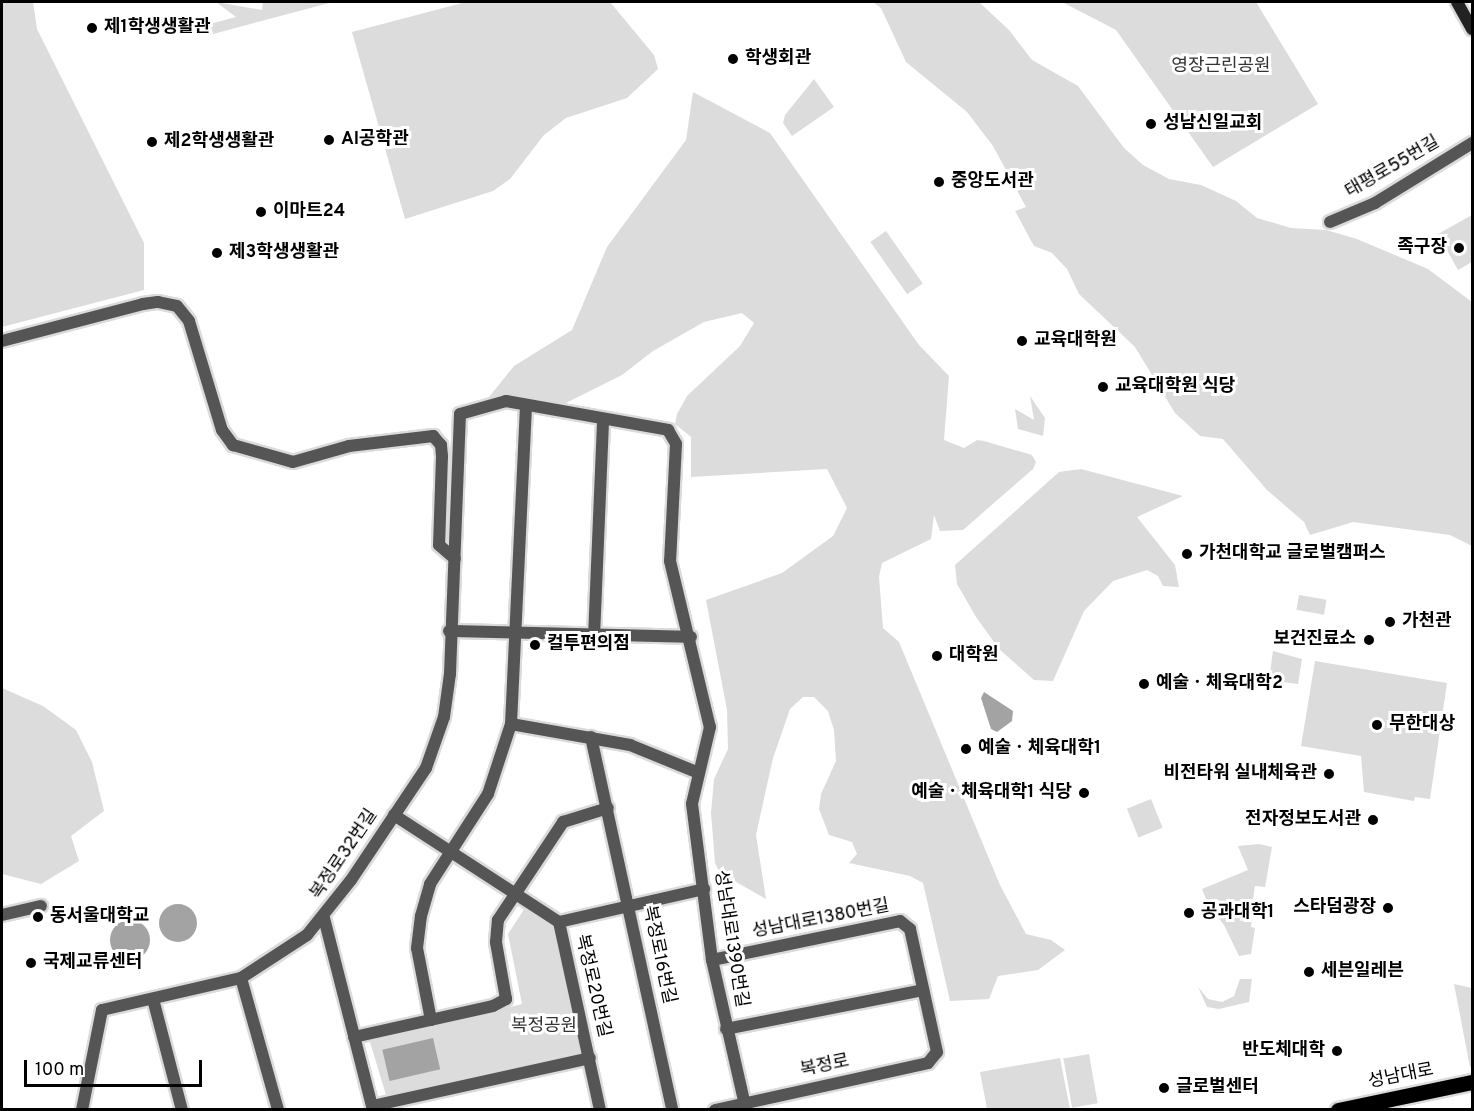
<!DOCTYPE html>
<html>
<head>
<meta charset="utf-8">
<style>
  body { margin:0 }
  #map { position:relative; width:1474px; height:1111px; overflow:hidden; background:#fff; font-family:Overpass,"Noto Sans KR",sans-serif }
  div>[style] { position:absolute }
  .green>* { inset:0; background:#dcdcdc; transform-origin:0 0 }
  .water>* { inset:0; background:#a3a3a3; transform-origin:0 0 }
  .round { border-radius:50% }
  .roads { filter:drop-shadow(2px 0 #dbdbdb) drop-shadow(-2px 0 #dbdbdb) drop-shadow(0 2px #dbdbdb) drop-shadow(0 -2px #dbdbdb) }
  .minor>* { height:12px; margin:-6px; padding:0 6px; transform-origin:6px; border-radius:6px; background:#555 }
  .tertiary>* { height:12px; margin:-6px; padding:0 6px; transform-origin:6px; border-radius:6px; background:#555 }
  .secondary>* { height:12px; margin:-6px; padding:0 6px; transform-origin:6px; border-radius:6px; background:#222 }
  .primary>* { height:15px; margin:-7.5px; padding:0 7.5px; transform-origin:7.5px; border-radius:7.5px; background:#000 }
  .dots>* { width:16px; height:16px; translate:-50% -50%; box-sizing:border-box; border:3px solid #fff; border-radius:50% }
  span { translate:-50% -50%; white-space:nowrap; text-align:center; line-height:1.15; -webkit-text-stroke:6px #fff; paint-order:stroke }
  .poi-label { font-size:18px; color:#000; font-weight:700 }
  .left { translate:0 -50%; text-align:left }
  .right { translate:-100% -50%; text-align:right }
  .park-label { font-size:18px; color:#333 }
  .street-label { font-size:18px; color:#000 }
  .frame { position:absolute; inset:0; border:3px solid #000; pointer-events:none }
  .scale { position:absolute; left:24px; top:1060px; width:178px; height:27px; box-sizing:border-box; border:3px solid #000; border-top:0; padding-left:8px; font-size:18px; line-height:21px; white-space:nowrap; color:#000; -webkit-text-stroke:4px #fff; paint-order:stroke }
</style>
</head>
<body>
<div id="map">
  <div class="green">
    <div style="clip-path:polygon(2px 2px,33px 2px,37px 29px,144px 243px,144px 290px,2px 327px)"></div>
    <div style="clip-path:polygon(216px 2px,262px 10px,263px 2px,333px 2px,213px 34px,210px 24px,236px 17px)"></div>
    <div style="clip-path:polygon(466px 2px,610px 2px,654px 55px,658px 69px,627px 98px,566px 118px,544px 135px,510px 179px,493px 191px,405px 219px,352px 32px)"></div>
    <div style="clip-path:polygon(873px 2px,979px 2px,1009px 30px,1032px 60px,1078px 86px,1124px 148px,1143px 165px,1169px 179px,1201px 185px,1236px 201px,1257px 218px,1291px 228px,1326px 230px,1357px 239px,1428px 269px,1472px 302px,1472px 546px,1450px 535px,1353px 522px,1310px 535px,1304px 522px,1267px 490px,1223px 439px,1200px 436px,1175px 413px,1135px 347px,1079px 294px,1067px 269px,1052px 253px,1034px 246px,1015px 211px,1026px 207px,993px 146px,967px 112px,906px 62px,881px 8px)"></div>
    <div style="clip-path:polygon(1062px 2px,1256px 2px,1318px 104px,1213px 167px,1116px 30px)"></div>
    <div style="clip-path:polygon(814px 79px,834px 107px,792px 136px,783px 123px,785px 115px)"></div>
    <div style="clip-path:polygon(693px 92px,770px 133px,919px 345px,949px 376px,944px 440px,964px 448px,977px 440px,984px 441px,1032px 455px,1036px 462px,1033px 469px,963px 530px,940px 531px,934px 515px,931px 539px,882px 563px,879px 577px,883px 628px,899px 642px,1000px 885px,1026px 934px,1051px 940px,1065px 950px,1038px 970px,998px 976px,989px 999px,950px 1001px,923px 883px,910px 876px,849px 863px,857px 854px,852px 842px,829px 835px,819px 809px,821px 794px,836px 761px,834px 730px,828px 711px,814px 697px,803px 697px,790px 709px,773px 758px,756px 835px,766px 899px,720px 873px,715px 863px,711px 813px,714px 779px,728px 749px,727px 710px,706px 600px,782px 573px,833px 536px,847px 508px,827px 469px,691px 477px,691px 437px,675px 424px,677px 414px,687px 396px,740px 346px,754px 323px,742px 313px,704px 322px,653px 351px,622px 375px,560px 406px,522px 398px,485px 402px,514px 366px,572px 330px,607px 247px,686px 140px)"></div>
    <div style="clip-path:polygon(1472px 215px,1472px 262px,1458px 270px,1438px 234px)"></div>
    <div style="left:886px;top:231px;width:64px;height:19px;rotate:55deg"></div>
    <div style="clip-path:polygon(1030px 396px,1045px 418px,1043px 436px,1018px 429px,1015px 409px,1034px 420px)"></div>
    <div style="clip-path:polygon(1081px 469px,1183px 496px,1137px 517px,1175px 565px,1179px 587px,1163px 586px,1158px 576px,1147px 570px,1113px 581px,1084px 611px,1053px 681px,1034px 680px,999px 649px,976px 617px,957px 584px,955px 565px,1059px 472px)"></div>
    <div style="left:1299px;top:595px;width:28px;height:15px;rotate:10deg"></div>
    <div style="clip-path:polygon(1273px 651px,1302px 659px,1298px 684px,1269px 680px)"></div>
    <div style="clip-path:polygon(1315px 661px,1447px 683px,1430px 799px,1415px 797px,1414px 801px,1364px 792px,1361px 756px,1301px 746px)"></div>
    <div style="clip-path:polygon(2px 688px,43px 706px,76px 730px,92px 762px,104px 811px,71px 836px,79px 861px,41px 884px,2px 874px)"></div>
    <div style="left:1151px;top:799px;width:31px;height:26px;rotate:68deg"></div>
    <div style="clip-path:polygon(1259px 844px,1272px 847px,1265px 887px,1255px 886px,1252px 907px,1206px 899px,1202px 889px,1248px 870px,1238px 846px)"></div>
    <div style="clip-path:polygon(525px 908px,558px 931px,583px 1051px,386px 1095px,370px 1042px,522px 1004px,508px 934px)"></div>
    <div style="clip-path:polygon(1211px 909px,1252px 917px,1251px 927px,1255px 928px,1251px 954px,1239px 956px,1224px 925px)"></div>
    <div style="clip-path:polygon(1240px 979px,1252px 979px,1249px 1002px,1219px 1009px,1207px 1007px,1198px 987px,1208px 999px,1222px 1002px,1234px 996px)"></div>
    <div style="clip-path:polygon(1454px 984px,1472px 988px,1472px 1067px,1470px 1067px)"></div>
    <div style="left:1089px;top:1054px;width:50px;height:26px;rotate:80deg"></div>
    <div style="clip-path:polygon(1060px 1058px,1070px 1109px,987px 1109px,980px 1072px)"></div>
  </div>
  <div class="water">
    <div style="clip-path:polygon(984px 692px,1013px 711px,1012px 721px,997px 732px,991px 729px,981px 698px)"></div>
    <div class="round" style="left:159px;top:904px;width:38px;height:38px"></div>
    <div class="round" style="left:110px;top:920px;width:40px;height:40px"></div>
    <div style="left:433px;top:1038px;width:32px;height:52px;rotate:77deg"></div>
  </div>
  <div class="roads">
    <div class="minor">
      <div style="left:1330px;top:222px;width:49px;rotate:-22.9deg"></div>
      <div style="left:1375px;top:203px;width:114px;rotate:-31.7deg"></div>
      <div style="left:2px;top:341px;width:146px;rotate:-14.7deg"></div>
      <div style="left:143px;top:304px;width:15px;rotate:-8deg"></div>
      <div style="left:158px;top:302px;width:19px;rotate:12deg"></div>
      <div style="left:177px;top:306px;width:19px;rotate:51deg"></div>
      <div style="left:189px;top:321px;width:114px;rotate:73.2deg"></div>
      <div style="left:222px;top:430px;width:19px;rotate:54deg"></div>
      <div style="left:233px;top:445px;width:62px;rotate:15.8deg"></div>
      <div style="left:293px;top:462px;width:58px;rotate:-15.9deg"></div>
      <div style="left:349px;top:446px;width:85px;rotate:-6.8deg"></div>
      <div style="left:433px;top:436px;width:12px;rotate:48deg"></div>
      <div style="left:441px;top:445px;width:11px;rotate:85deg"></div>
      <div style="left:442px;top:456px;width:89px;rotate:91.9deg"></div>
      <div style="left:439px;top:545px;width:21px;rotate:41deg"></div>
      <div style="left:449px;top:631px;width:242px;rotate:1.4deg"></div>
      <div style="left:594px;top:637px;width:217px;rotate:-87.6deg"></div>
      <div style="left:511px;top:724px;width:121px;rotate:10deg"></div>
      <div style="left:630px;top:745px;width:74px;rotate:22.1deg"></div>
      <div style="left:591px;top:737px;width:382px;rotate:77.7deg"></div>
      <div style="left:394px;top:815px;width:197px;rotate:33deg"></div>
      <div style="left:559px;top:922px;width:192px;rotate:77.7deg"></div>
      <div style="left:2px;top:915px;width:40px;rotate:-13deg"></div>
      <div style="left:324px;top:918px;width:198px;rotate:75.7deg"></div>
      <div style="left:559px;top:922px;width:149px;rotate:-12.8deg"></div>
      <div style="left:712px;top:960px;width:192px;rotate:-11.7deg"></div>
      <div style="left:900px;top:921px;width:13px;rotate:39deg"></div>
      <div style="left:910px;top:929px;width:126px;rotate:77.6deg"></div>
      <div style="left:241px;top:978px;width:137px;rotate:74.3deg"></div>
      <div style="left:153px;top:999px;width:115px;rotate:75.4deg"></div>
      <div style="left:431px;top:1020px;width:73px;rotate:-101deg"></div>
      <div style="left:417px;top:948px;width:32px;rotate:-83deg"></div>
      <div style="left:421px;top:916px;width:33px;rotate:-74deg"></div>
      <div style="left:430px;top:884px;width:107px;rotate:-57.2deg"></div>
      <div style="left:488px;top:794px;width:74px;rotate:-71.8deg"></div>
      <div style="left:511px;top:724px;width:317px;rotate:-87.3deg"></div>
      <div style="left:726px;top:1029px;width:201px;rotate:-11.2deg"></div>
      <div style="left:354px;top:1037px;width:142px;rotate:-12.6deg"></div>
      <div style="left:493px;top:1006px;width:15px;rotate:-28deg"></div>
      <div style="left:506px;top:999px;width:58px;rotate:-100deg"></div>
      <div style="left:496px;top:942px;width:22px;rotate:-85deg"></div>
      <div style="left:498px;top:920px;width:118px;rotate:-56.4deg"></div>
      <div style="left:563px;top:822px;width:47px;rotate:-17.3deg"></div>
      <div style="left:372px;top:1106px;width:223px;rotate:-12.4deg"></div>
      <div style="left:82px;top:1110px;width:102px;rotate:-78.7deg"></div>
      <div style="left:102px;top:1010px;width:143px;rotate:-13deg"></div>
      <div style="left:241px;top:978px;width:79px;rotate:-33.1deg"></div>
      <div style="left:307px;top:935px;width:70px;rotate:-51.3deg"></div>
      <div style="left:351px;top:880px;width:135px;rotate:-56.2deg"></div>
      <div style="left:426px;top:768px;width:54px;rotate:-70.6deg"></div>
      <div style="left:444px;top:717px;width:43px;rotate:-82.1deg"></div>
      <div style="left:450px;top:674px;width:260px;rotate:-87.8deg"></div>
      <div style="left:460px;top:414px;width:48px;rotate:-15.8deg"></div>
      <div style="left:506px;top:401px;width:165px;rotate:10.1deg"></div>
      <div style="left:668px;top:430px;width:16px;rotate:60deg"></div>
      <div style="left:676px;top:444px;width:117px;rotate:92.9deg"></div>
      <div style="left:670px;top:561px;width:171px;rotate:76.5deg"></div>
      <div style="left:710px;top:727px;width:79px;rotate:103.2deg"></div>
      <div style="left:692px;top:804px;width:157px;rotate:82.7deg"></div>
      <div style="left:712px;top:960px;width:154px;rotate:77.2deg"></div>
    </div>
    <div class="tertiary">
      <div style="left:715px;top:1110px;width:218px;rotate:-12.4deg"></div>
      <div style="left:928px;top:1063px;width:14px;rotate:-51deg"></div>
    </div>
    <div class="secondary">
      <div style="left:1457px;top:2px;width:31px;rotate:61deg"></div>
    </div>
    <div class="primary">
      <div style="left:1338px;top:1110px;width:137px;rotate:-11.8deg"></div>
    </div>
  </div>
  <div class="dots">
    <div style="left:92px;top:28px;background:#000"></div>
    <div style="left:733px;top:59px;background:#000"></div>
    <div style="left:1151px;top:124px;background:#000"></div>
    <div style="left:329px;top:140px;background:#000"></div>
    <div style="left:152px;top:142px;background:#000"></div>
    <div style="left:939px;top:182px;background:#000"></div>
    <div style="left:261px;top:212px;background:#000"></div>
    <div style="left:1459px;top:248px;background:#000"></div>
    <div style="left:217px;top:253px;background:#000"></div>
    <div style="left:1022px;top:341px;background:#000"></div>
    <div style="left:1103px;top:387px;background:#000"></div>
    <div style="left:1187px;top:554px;background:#000"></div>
    <div style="left:1390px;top:622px;background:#000"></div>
    <div style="left:1369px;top:640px;background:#000"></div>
    <div style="left:535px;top:645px;background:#000"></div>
    <div style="left:937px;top:656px;background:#000"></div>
    <div style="left:1144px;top:684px;background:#000"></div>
    <div style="left:1377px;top:725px;background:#000"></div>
    <div style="left:966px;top:749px;background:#000"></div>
    <div style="left:1329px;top:774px;background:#000"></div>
    <div style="left:1084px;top:793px;background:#000"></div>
    <div style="left:1373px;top:820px;background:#000"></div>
    <div style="left:1388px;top:908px;background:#000"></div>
    <div style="left:1189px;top:913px;background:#000"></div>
    <div style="left:38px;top:917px;background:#000"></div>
    <div style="left:31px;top:963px;background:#000"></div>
    <div style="left:1309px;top:972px;background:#000"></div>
    <div style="left:1337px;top:1051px;background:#000"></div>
    <div style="left:1164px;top:1088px;background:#000"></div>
  </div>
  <div class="poi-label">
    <span class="left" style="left:104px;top:28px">제1학생생활관</span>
    <span class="left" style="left:745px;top:59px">학생회관</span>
    <span class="left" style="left:1163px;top:124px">성남신일교회</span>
    <span class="left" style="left:341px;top:140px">AI공학관</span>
    <span class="left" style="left:164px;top:142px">제2학생생활관</span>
    <span class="left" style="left:951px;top:182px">중앙도서관</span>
    <span class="left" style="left:273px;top:212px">이마트24</span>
    <span class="right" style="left:1447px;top:248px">족구장</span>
    <span class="left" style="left:229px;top:253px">제3학생생활관</span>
    <span class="left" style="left:1034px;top:341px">교육대학원</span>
    <span class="left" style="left:1115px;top:387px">교육대학원 식당</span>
    <span class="left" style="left:1199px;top:554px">가천대학교 글로벌캠퍼스</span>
    <span class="left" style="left:1402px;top:622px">가천관</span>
    <span class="right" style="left:1356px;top:640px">보건진료소</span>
    <span class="left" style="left:547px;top:645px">컬투편의점</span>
    <span class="left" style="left:949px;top:656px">대학원</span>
    <span class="left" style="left:1156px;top:684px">예술ㆍ체육대학2</span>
    <span class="left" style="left:1389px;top:725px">무한대상</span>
    <span class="left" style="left:978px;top:749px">예술ㆍ체육대학1</span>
    <span class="right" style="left:1317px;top:774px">비전타워 실내체육관</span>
    <span class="right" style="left:1072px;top:793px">예술ㆍ체육대학1 식당</span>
    <span class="right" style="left:1361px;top:820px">전자정보도서관</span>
    <span class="right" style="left:1376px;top:908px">스타덤광장</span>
    <span class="left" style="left:1201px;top:913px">공과대학1</span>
    <span class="left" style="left:50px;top:917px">동서울대학교</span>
    <span class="left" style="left:43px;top:963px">국제교류센터</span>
    <span class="left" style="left:1321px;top:972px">세븐일레븐</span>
    <span class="right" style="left:1325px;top:1051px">반도체대학</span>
    <span class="left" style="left:1176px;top:1088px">글로벌센터</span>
  </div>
  <div class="park-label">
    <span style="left:1221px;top:67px">영장근린공원</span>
    <span style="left:544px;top:1027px">복정공원</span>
  </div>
  <div class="street-label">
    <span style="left:1393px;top:168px;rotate:-30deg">태평로55번길</span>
    <span style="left:345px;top:855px;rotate:-56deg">복정로32번길</span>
    <span style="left:821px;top:920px;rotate:-11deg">성남대로1380번길</span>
    <span style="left:730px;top:939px;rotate:81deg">성남대로1390번길</span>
    <span style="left:658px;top:955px;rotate:78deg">복정로16번길</span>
    <span style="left:592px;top:986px;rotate:77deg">복정로20번길</span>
    <span style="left:825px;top:1067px;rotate:-12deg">복정로</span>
    <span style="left:1401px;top:1077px;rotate:-11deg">성남대로</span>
  </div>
  <div class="frame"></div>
  <div class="scale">100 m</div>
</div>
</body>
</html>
